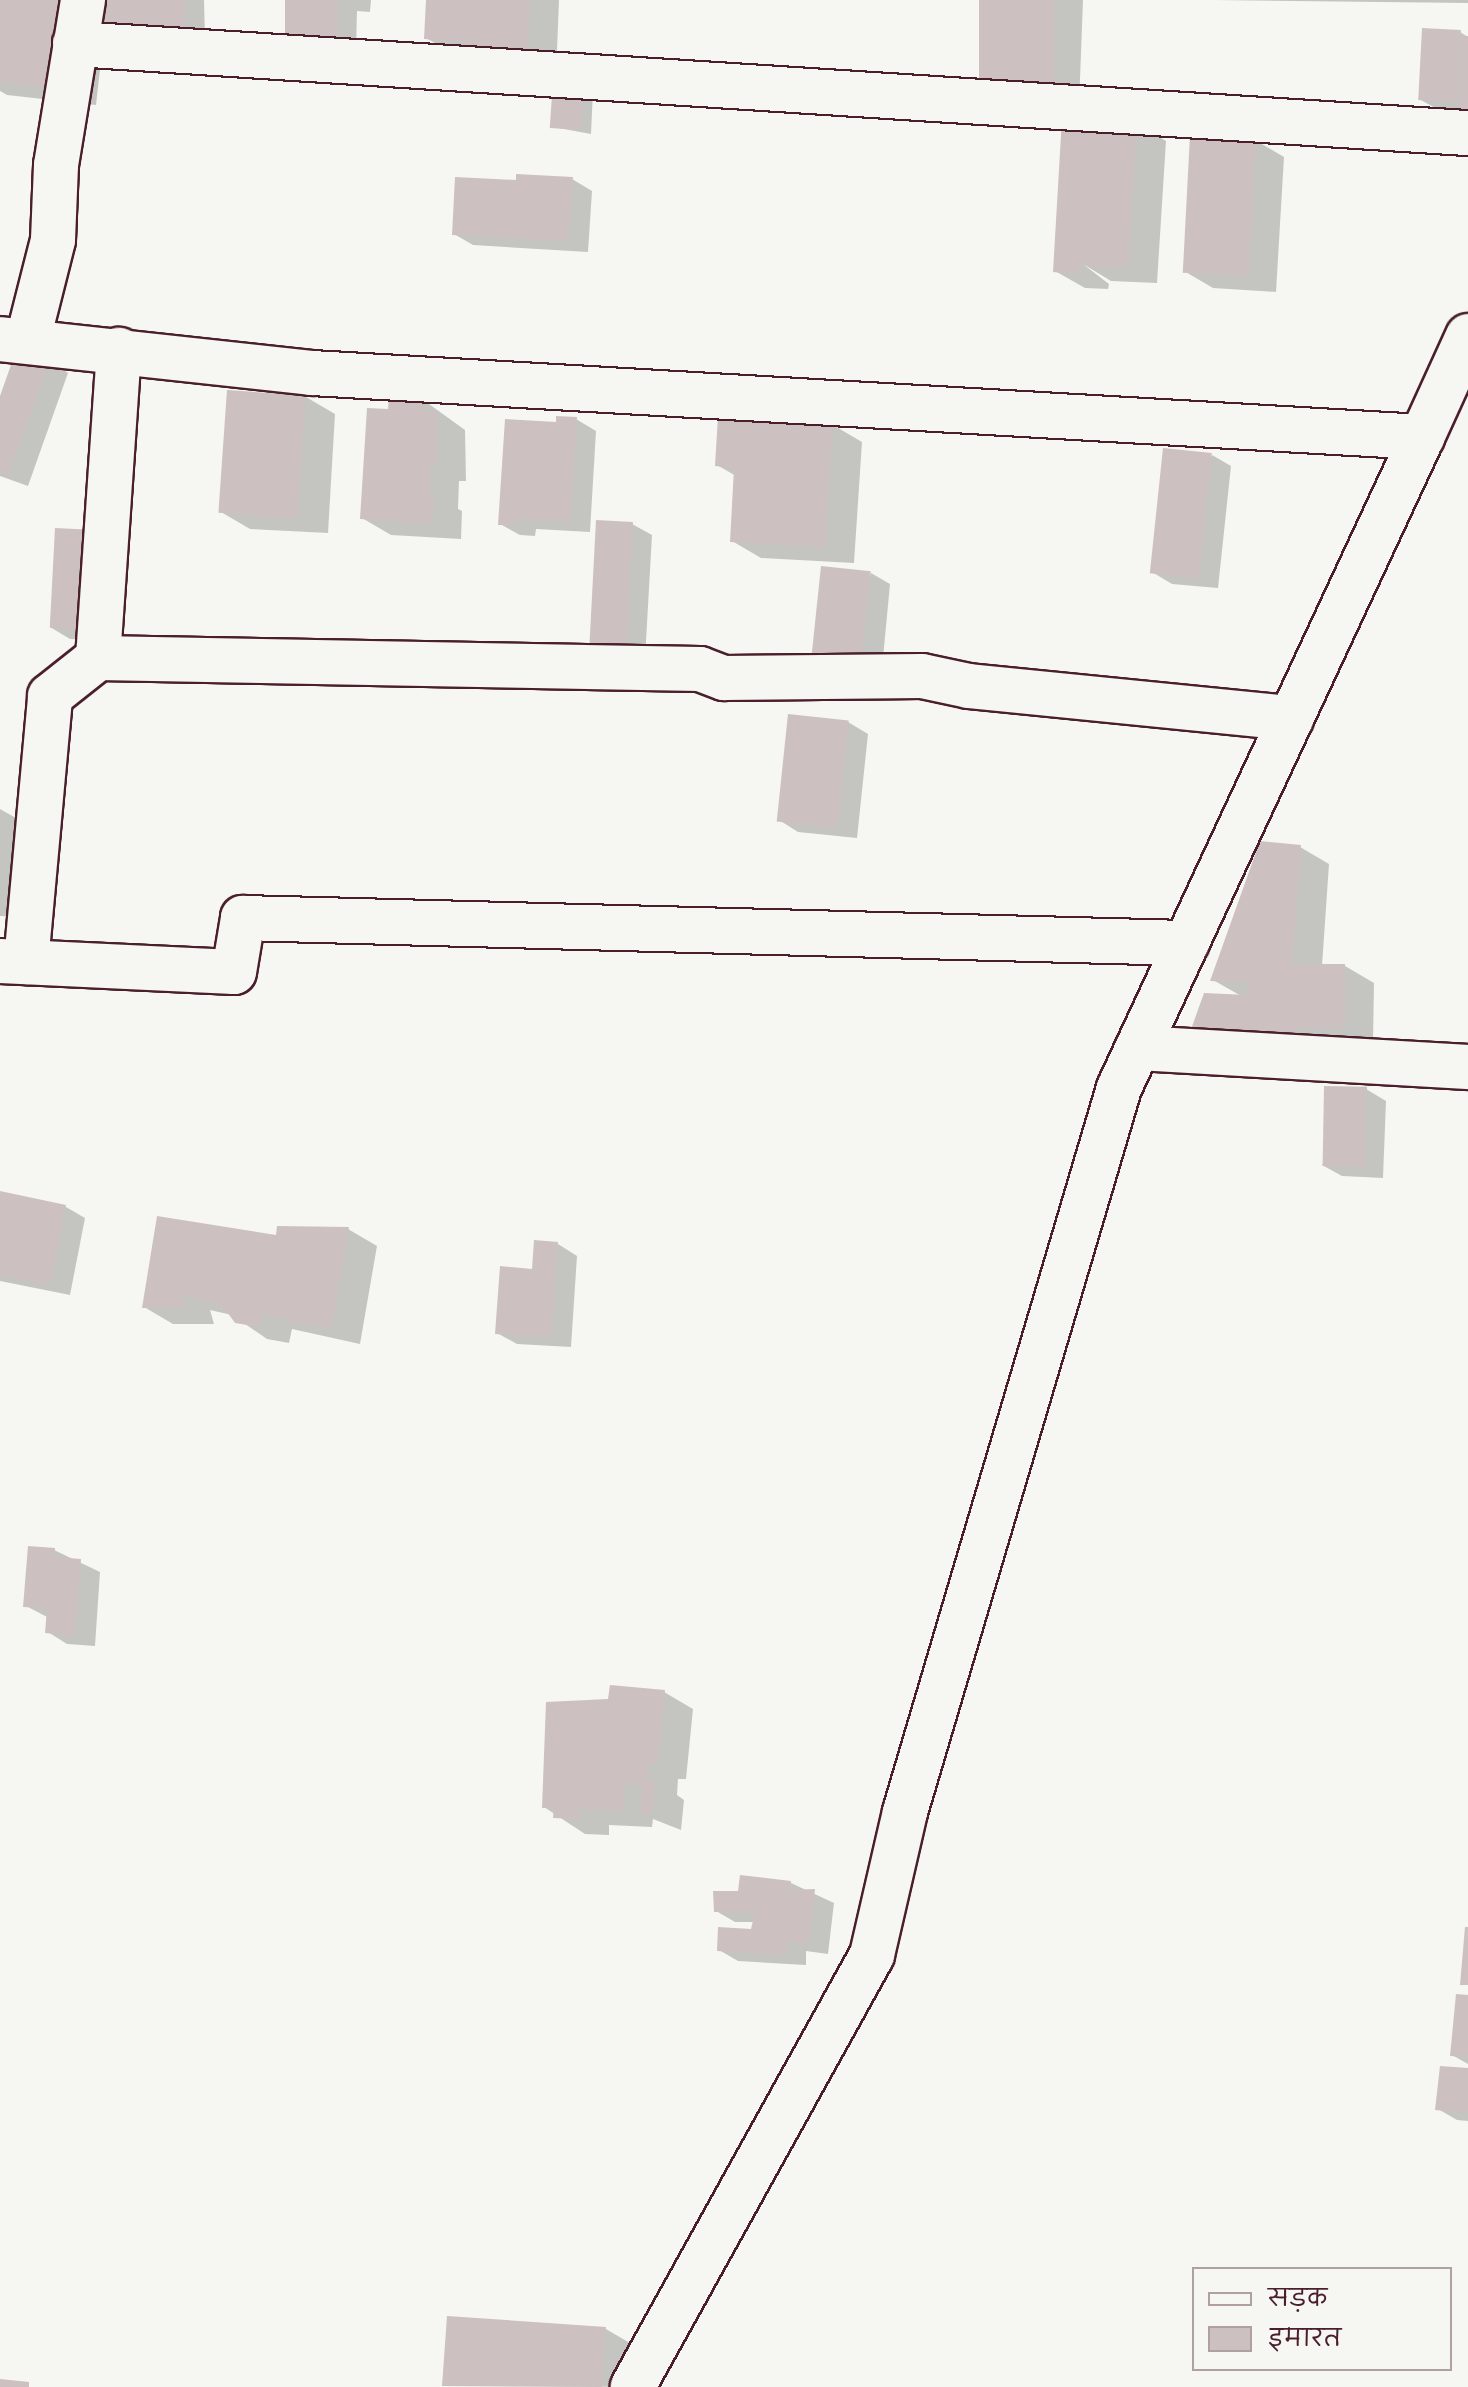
<!DOCTYPE html>
<html>
<head>
<meta charset="utf-8">
<style>
  body { margin:0 }
  #map { position:relative; width:1468px; height:2387px; overflow:hidden; background:#f6f6f2; font-family:Sriracha,"Playpen Sans Deva",sans-serif }
  div>[style] { position:absolute }
  .shadow>* { inset:0; background:#0003 }
  .building>* { inset:0; background:#ccc1c0; transform-origin:0 0 }
  .roads { filter:drop-shadow(2px 0 #4a1f2b) drop-shadow(-2px 0 #4a1f2b) drop-shadow(0 2px #4a1f2b) drop-shadow(0 -2px #4a1f2b) }
  .street>* { height:44px; margin:-22px; padding:0 22px; transform-origin:22px; border-radius:22px; background:#f6f6f2 }
  span { translate:-50% -50%; white-space:nowrap; text-align:center; line-height:1.15; -webkit-text-stroke:7px #f6f6f2; paint-order:stroke }
  .legend { position:absolute; left:1192px; top:2267px; width:260px; height:104px; box-sizing:border-box; background:#f6f6f2; border:2px solid #b1a0a2; margin:0; padding:10px 14px; list-style:none; font-size:24px; color:#4a1f2b }
  .legend li { display:flex; align-items:center; gap:16px; height:40px }
  .legend b { width:40px; border:2px solid #b1a0a2 }
</style>
</head>
<body>
<div id="map">
  <div class="shadow">
    <div style="clip-path:polygon(0 0,94px 0,108px 8px,108px 0,204px 0,205px 38px,105px 25px,96px 105px,7px 95px,0 91px)"></div>
    <div style="clip-path:polygon(287px 0,371px 0,370px 12px,357px 11px,356px 50px,305px 48px)"></div>
    <div style="clip-path:polygon(428px 0,559px 0,556px 75px,456px 55px,426px 38px)"></div>
    <div style="clip-path:polygon(981px 0,1083px 0,1079px 106px,1005px 105px)"></div>
    <div style="clip-path:polygon(1213px 0,1468px 0,1468px 3px)"></div>
    <div style="clip-path:polygon(1460px 32px,1468px 37px,1460px 112px,1439px 110px,1419px 99px)"></div>
    <div style="clip-path:polygon(584px 85px,593px 90px,591px 134px,553px 127px)"></div>
    <div style="clip-path:polygon(1136px 124px,1166px 141px,1157px 283px,1111px 281px,1083px 264px,1109px 284px,1108px 289px,1085px 288px,1055px 271px)"></div>
    <div style="clip-path:polygon(1255px 140px,1284px 157px,1276px 292px,1213px 288px,1184px 271px)"></div>
    <div style="clip-path:polygon(572px 179px,592px 191px,588px 252px,473px 245px,454px 234px,518px 183px)"></div>
    <div style="clip-path:polygon(49px 361px,68px 373px,28px 486px,0 476px,0 402px)"></div>
    <div style="clip-path:polygon(306px 397px,335px 414px,328px 533px,250px 529px,221px 512px)"></div>
    <div style="clip-path:polygon(422px 399px,465px 430px,466px 481px,459px 481px,458px 509px,462px 511px,461px 539px,391px 535px,362px 518px,389px 411px)"></div>
    <div style="clip-path:polygon(576px 419px,596px 431px,590px 532px,536px 529px,535px 536px,520px 535px,500px 524px)"></div>
    <div style="clip-path:polygon(833px 425px,862px 442px,854px 563px,761px 558px,732px 541px,736px 476px,717px 465px)"></div>
    <div style="clip-path:polygon(1212px 455px,1231px 466px,1218px 588px,1172px 584px,1152px 572px)"></div>
    <div style="clip-path:polygon(632px 524px,652px 535px,644px 677px,608px 675px)"></div>
    <div style="clip-path:polygon(57px 530px,103px 640px,70px 639px,50px 627px)"></div>
    <div style="clip-path:polygon(871px 573px,890px 584px,880px 690px,832px 685px)"></div>
    <div style="clip-path:polygon(848px 722px,868px 734px,857px 838px,798px 832px,779px 820px)"></div>
    <div style="clip-path:polygon(0 809px,16px 818px,15px 833px,26px 839px,21px 917px,0 916px)"></div>
    <div style="clip-path:polygon(1300px 847px,1329px 864px,1322px 966px,1345px 966px,1374px 983px,1373px 1043px,1304px 1056px,1243px 997px,1213px 980px)"></div>
    <div style="clip-path:polygon(1366px 1089px,1386px 1101px,1383px 1178px,1342px 1176px,1322px 1165px)"></div>
    <div style="clip-path:polygon(0 1193px,66px 1207px,85px 1218px,70px 1295px,0 1281px)"></div>
    <div style="clip-path:polygon(348px 1229px,377px 1246px,360px 1344px,292px 1329px,289px 1343px,267px 1339px,232px 1315px,210px 1310px,214px 1324px,173px 1324px,144px 1307px,278px 1237px)"></div>
    <div style="clip-path:polygon(558px 1244px,577px 1256px,571px 1347px,517px 1344px,497px 1333px)"></div>
    <div style="clip-path:polygon(54px 1550px,100px 1572px,95px 1646px,67px 1644px,48px 1632px,49px 1618px,26px 1606px)"></div>
    <div style="clip-path:polygon(664px 1692px,693px 1709px,686px 1779px,678px 1779px,677px 1795px,684px 1800px,681px 1830px,653px 1819px,652px 1827px,609px 1825px,609px 1835px,585px 1834px,544px 1807px,610px 1701px)"></div>
    <div style="clip-path:polygon(791px 1883px,834px 1903px,828px 1954px,806px 1951px,806px 1965px,738px 1961px,719px 1950px,753px 1931px,755px 1922px,735px 1922px,716px 1911px,740px 1893px)"></div>
    <div style="clip-path:polygon(1468px 1997px,1468px 2064px,1452px 2055px)"></div>
    <div style="clip-path:polygon(1468px 2070px,1468px 2121px,1457px 2120px,1438px 2109px)"></div>
    <div style="clip-path:polygon(606px 2329px,635px 2346px,632px 2387px,444px 2385px)"></div>
  </div>
  <div class="building">
    <div style="clip-path:polygon(0 0,77px 0,67px 89px,0 82px)"></div>
    <div style="left:106px;top:0;width:79px;height:28px"></div>
    <div style="left:285px;top:0;width:53px;height:38px"></div>
    <div style="clip-path:polygon(426px 0,530px 0,527px 59px,464px 48px,464px 41px,424px 39px)"></div>
    <div style="left:979px;top:0;width:75px;height:89px"></div>
    <div style="left:1422px;top:28px;width:39px;height:72px;rotate:3deg"></div>
    <div style="clip-path:polygon(1462px 36px,1468px 36px,1468px 114px,1458px 114px)"></div>
    <div style="left:553px;top:81px;width:31px;height:47px;rotate:4deg"></div>
    <div style="clip-path:polygon(1062px 118px,1137px 122px,1128px 267px,1080px 265px,1079px 274px,1053px 272px)"></div>
    <div style="left:1190px;top:135px;width:66px;height:138px;rotate:3deg"></div>
    <div style="clip-path:polygon(516px 174px,573px 177px,568px 241px,452px 235px,455px 177px,516px 180px)"></div>
    <div style="clip-path:polygon(17px 348px,50px 359px,8px 476px,0 473px,0 396px)"></div>
    <div style="left:227px;top:390px;width:79px;height:123px;rotate:4deg"></div>
    <div style="clip-path:polygon(389px 395px,423px 397px,422px 411px,436px 411px,437px 466px,430px 465px,429px 492px,434px 493px,432px 523px,360px 519px,367px 408px,388px 409px)"></div>
    <div style="clip-path:polygon(556px 416px,577px 417px,570px 522px,517px 519px,516px 525px,498px 525px,505px 419px,556px 422px)"></div>
    <div style="clip-path:polygon(718px 416px,833px 423px,825px 547px,730px 542px,734px 468px,715px 466px)"></div>
    <div style="left:1163px;top:448px;width:49px;height:126px;rotate:6deg"></div>
    <div style="left:596px;top:520px;width:37px;height:145px;rotate:3deg"></div>
    <div style="left:55px;top:528px;width:35px;height:100px;rotate:3deg"></div>
    <div style="left:821px;top:566px;width:50px;height:110px;rotate:6deg"></div>
    <div style="left:788px;top:714px;width:61px;height:108px;rotate:6deg"></div>
    <div style="clip-path:polygon(1260px 841px,1301px 845px,1292px 964px,1345px 964px,1345px 1028px,1296px 1027px,1296px 1037px,1189px 1035px,1204px 993px,1248px 995px,1249px 983px,1210px 981px)"></div>
    <div style="left:1324px;top:1086px;width:43px;height:80px;rotate:1deg"></div>
    <div style="clip-path:polygon(0 1191px,66px 1205px,50px 1285px,0 1275px)"></div>
    <div style="clip-path:polygon(157px 1216px,276px 1235px,277px 1226px,349px 1227px,331px 1329px,263px 1314px,259px 1327px,235px 1323px,222px 1305px,182px 1295px,186px 1308px,142px 1308px)"></div>
    <div style="clip-path:polygon(534px 1240px,558px 1242px,551px 1337px,495px 1334px,500px 1266px,532px 1269px)"></div>
    <div style="clip-path:polygon(28px 1546px,55px 1548px,55px 1557px,81px 1559px,75px 1636px,45px 1633px,47px 1608px,23px 1607px)"></div>
    <div style="clip-path:polygon(610px 1685px,665px 1690px,657px 1764px,649px 1763px,647px 1780px,655px 1781px,652px 1814px,640px 1813px,642px 1784px,626px 1783px,623px 1811px,580px 1809px,580px 1819px,553px 1818px,554px 1808px,542px 1808px,546px 1702px,608px 1699px)"></div>
    <div style="clip-path:polygon(740px 1875px,791px 1881px,790px 1890px,815px 1889px,809px 1945px,787px 1941px,787px 1955px,717px 1951px,718px 1927px,751px 1929px,755px 1912px,714px 1912px,713px 1891px,738px 1891px)"></div>
    <div style="clip-path:polygon(1465px 1927px,1468px 1927px,1468px 1985px,1460px 1985px)"></div>
    <div style="clip-path:polygon(1456px 1994px,1468px 1995px,1468px 2057px,1450px 2056px)"></div>
    <div style="clip-path:polygon(1440px 2066px,1468px 2068px,1468px 2113px,1435px 2110px)"></div>
    <div style="clip-path:polygon(447px 2316px,606px 2327px,602px 2387px,442px 2386px)"></div>
    <div style="clip-path:polygon(0 2379px,29px 2382px,29px 2387px,0 2387px)"></div>
  </div>
  <div class="roads">
    <div class="street">
      <div style="left:75px;top:44px;width:1396px;rotate:3.66deg"></div>
      <div style="left:0;top:339px;width:314px;rotate:6.2deg"></div>
      <div style="left:312px;top:373px;width:1112px;rotate:3.3deg"></div>
      <div style="left:1422px;top:437px;width:718px;rotate:114.96deg"></div>
      <div style="left:1119px;top:1088px;width:755px;rotate:106.47deg"></div>
      <div style="left:905px;top:1812px;width:147px;rotate:103deg"></div>
      <div style="left:872px;top:1955px;width:494px;rotate:119deg"></div>
      <div style="left:28px;top:339px;width:102px;rotate:-75.8deg"></div>
      <div style="left:53px;top:240px;width:75px;rotate:-87.7deg"></div>
      <div style="left:56px;top:165px;width:167px;rotate:-80.7deg"></div>
      <div style="left:1422px;top:437px;width:111px;rotate:-65.5deg"></div>
      <div style="left:98px;top:658px;width:309px;rotate:-86.1deg"></div>
      <div style="left:0;top:961px;width:234px;rotate:2.7deg"></div>
      <div style="left:234px;top:972px;width:55px;rotate:-80.5deg"></div>
      <div style="left:243px;top:918px;width:944px;rotate:1.52deg"></div>
      <div style="left:26px;top:962px;width:267px;rotate:-84.8deg"></div>
      <div style="left:50px;top:696px;width:61px;rotate:-38.4deg"></div>
      <div style="left:98px;top:658px;width:602px;rotate:1.05deg"></div>
      <div style="left:700px;top:669px;width:26px;rotate:21deg"></div>
      <div style="left:724px;top:678px;width:198px;rotate:-0.6deg"></div>
      <div style="left:922px;top:676px;width:48px;rotate:12deg"></div>
      <div style="left:969px;top:686px;width:324px;rotate:5.7deg"></div>
      <div style="left:1138px;top:1048px;width:331px;rotate:3.3deg"></div>
    </div>
  </div>
  <ul class="legend">
  <li><b style="height:10px;background:#f6f6f2"></b>सड़क</li>
  <li><b style="height:22px;background:#ccc1c0"></b>इमारत</li>
  </ul>
</div>
</body>
</html>
